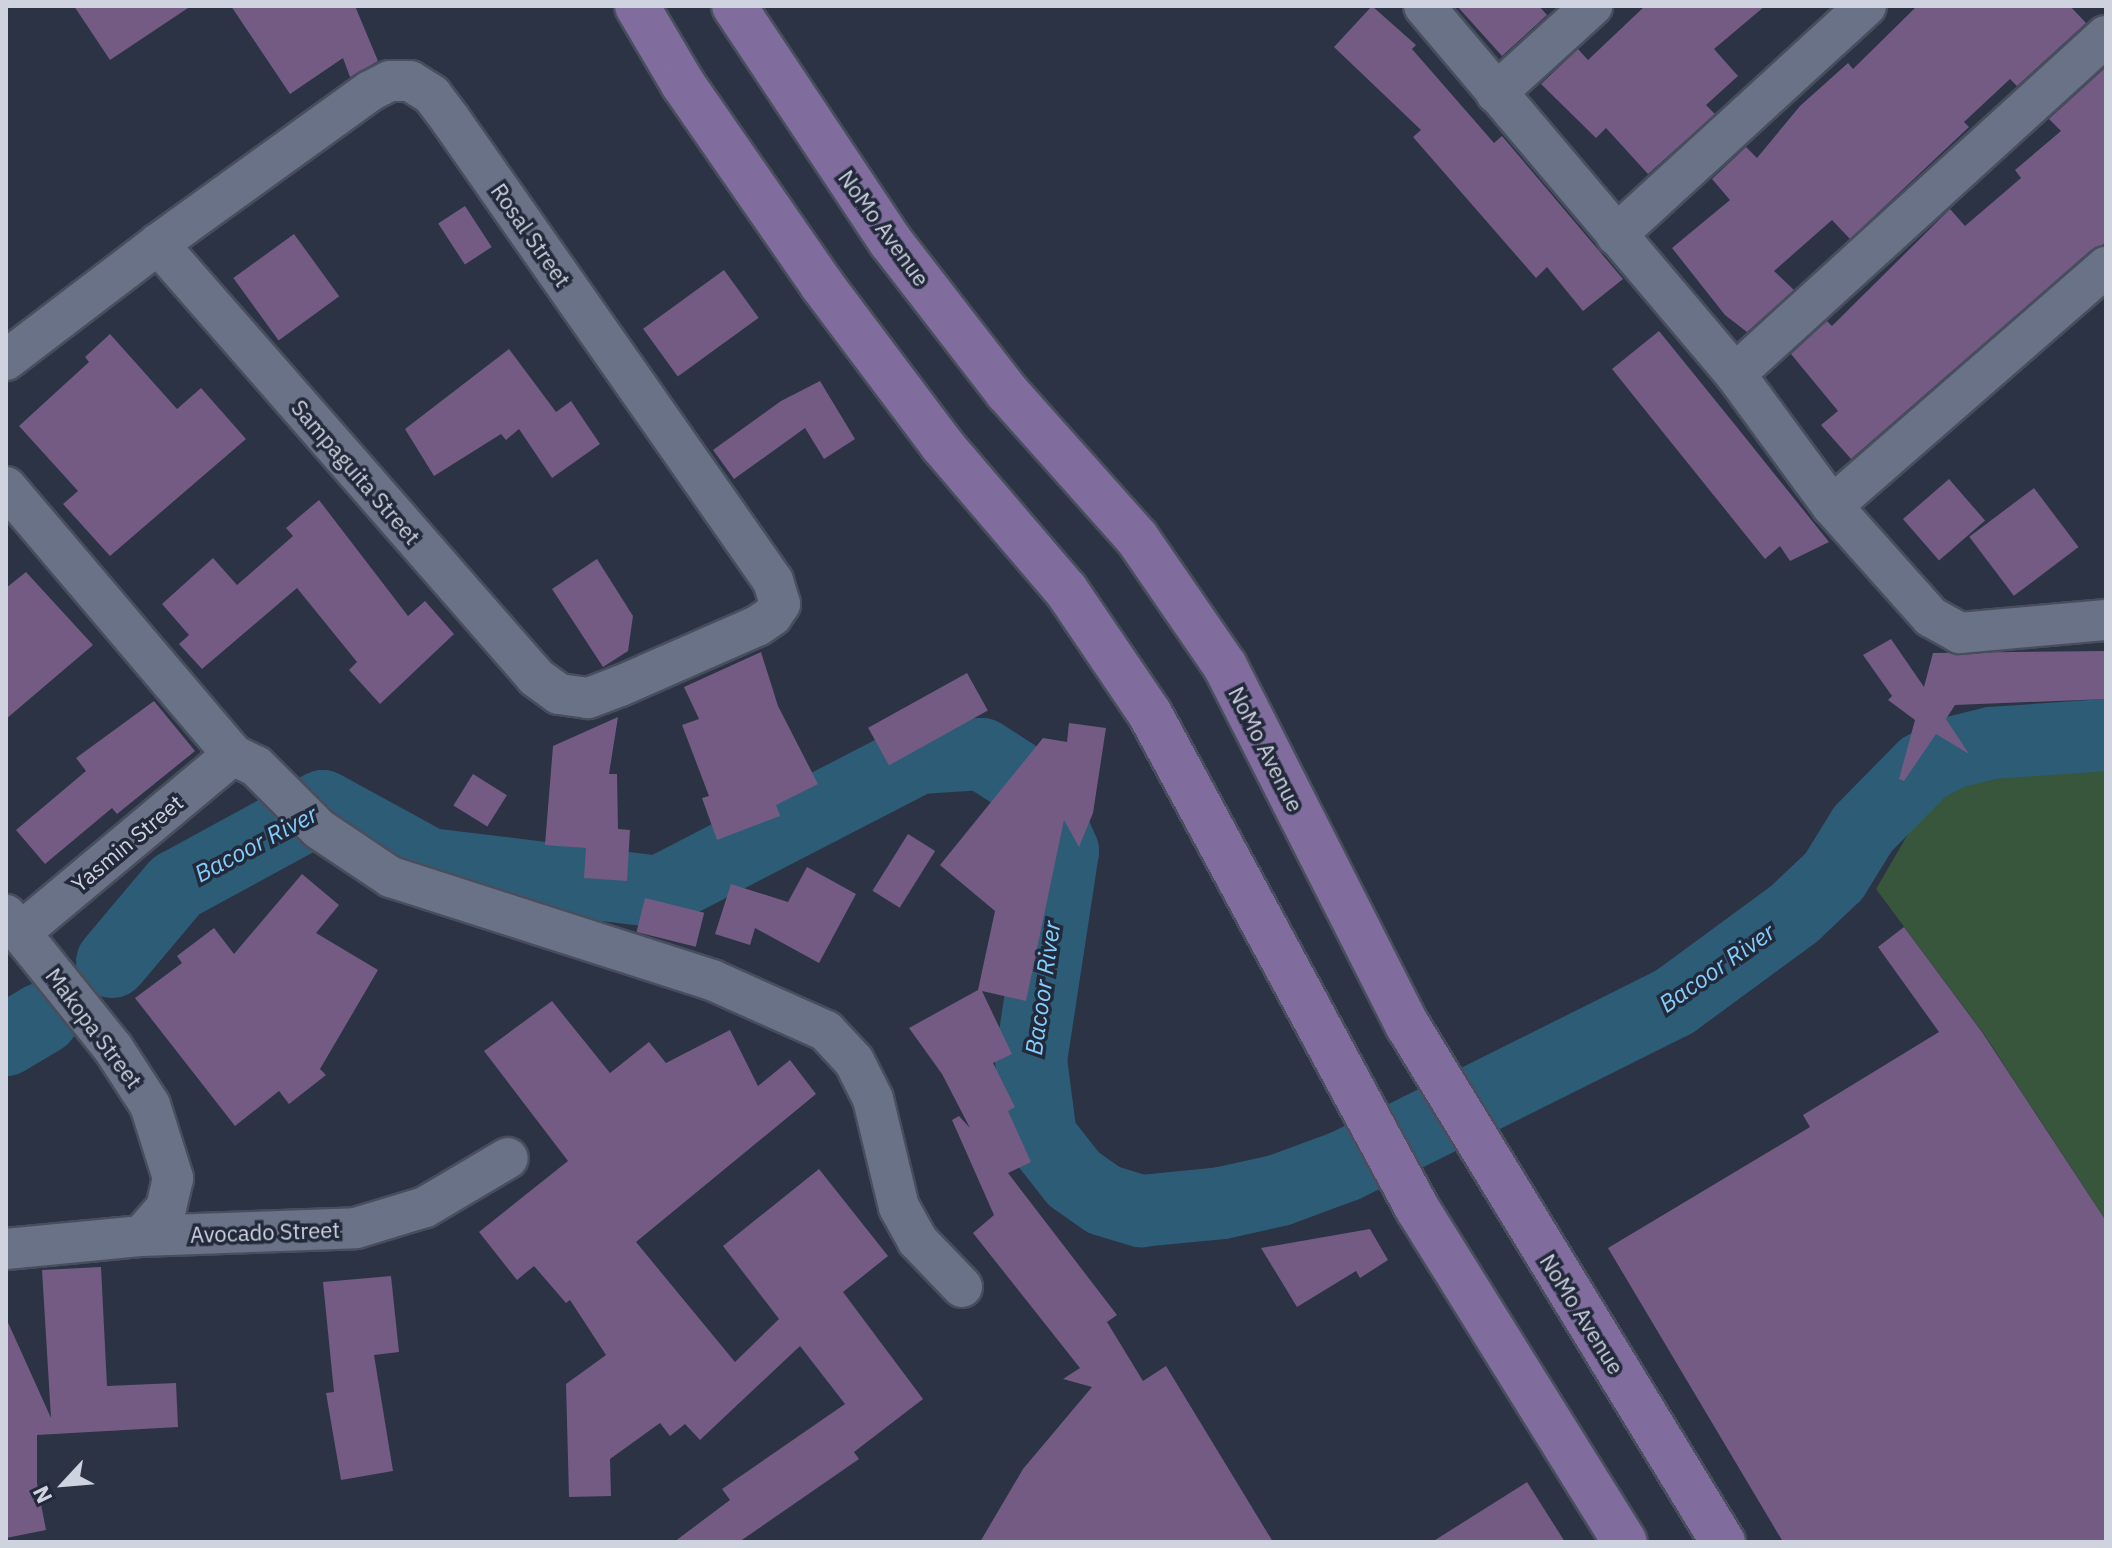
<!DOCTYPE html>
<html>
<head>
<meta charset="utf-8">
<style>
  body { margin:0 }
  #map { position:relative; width:2112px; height:1548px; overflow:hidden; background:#2c3345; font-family:"IBM Plex Sans",sans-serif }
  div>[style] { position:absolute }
  .green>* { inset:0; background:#37563c }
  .river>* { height:72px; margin:-36px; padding:0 36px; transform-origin:36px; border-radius:36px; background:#2d5c77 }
  .building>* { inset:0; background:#735b83; transform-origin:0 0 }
  .roads { filter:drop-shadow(2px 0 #484e5d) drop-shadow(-2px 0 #484e5d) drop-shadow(0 2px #484e5d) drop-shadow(0 -2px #484e5d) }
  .minor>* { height:40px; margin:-20px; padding:0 20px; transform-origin:20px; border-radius:20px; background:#6a7287 }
  .secondary>* { height:44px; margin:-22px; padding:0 22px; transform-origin:22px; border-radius:22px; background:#806d9e }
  span { translate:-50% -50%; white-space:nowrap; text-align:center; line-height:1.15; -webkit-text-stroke:7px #22293a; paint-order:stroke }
  .street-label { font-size:22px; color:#ced3df }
  .water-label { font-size:24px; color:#84cefc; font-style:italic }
  .frame { position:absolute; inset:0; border:8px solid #ced3df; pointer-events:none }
  .north { position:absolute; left:24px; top:1444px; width:80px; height:80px; -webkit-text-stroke:6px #22293a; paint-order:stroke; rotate:244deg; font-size:22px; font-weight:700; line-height:32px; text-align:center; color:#ced3df }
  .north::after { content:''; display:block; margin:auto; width:28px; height:36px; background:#ced3df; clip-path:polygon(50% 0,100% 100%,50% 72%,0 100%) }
</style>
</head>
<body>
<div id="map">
  <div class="green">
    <div style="clip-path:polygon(2106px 762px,2106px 1221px,1984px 1034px,1876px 889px,1939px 781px,1963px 768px)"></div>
  </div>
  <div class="river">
    <div style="left:112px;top:962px;width:99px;rotate:-49.9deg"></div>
    <div style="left:176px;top:886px;width:167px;rotate:-28.6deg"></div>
    <div style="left:323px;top:806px;width:121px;rotate:28.7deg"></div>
    <div style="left:429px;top:864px;width:232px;rotate:6.9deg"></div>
    <div style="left:659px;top:892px;width:292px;rotate:-27.3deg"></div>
    <div style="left:919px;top:758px;width:63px;rotate:-3.6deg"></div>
    <div style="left:982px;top:754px;width:63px;rotate:32.7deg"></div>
    <div style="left:1035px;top:788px;width:69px;rotate:66deg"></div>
    <div style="left:1063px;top:851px;width:211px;rotate:98.7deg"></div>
    <div style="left:1031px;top:1060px;width:78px;rotate:82.6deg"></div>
    <div style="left:1041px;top:1137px;width:53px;rotate:51.8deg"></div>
    <div style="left:1074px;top:1179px;width:37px;rotate:35deg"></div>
    <div style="left:1104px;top:1200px;width:39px;rotate:17deg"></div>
    <div style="left:1141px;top:1211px;width:81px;rotate:-5.6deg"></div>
    <div style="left:1222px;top:1203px;width:59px;rotate:-12.6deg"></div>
    <div style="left:1280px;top:1190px;width:69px;rotate:-20.3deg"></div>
    <div style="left:1345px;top:1166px;width:368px;rotate:-26.5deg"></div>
    <div style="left:1674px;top:1002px;width:150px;rotate:-36.3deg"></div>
    <div style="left:1795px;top:913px;width:54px;rotate:-43.5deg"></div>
    <div style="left:1834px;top:876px;width:55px;rotate:-58.3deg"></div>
    <div style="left:1863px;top:829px;width:86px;rotate:-45.5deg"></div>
    <div style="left:1923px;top:768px;width:32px;rotate:-28deg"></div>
    <div style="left:1951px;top:753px;width:41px;rotate:-14deg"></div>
    <div style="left:1991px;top:743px;width:115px;rotate:-4deg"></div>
    <div style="left:6px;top:1040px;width:43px;rotate:-30.7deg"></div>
  </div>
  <div class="building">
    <div style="clip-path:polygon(74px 6px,191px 6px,110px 60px)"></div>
    <div style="clip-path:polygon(231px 6px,355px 6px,378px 61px,350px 77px,343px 58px,290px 94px)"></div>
    <div style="clip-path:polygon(1372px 6px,1416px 45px,1412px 49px,1494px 143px,1502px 136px,1623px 279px,1583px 311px,1547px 267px,1536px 278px,1413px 137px,1421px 130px,1334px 47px)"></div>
    <div style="clip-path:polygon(1457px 6px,1539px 6px,1547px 15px,1502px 56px)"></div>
    <div style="clip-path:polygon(1645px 6px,1765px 6px,1714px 49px,1738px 76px,1706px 105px,1715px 114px,1648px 174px,1606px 128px,1596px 138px,1541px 84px,1578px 49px,1588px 60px)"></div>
    <div style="clip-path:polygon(1917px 6px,2070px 6px,2086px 23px,2017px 86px,2010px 79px,1964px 122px,1969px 127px,1850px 239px,1832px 220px,1774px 271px,1794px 290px,1747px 332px,1725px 315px,1672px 248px,1730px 200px,1712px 179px,1746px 147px,1757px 158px,1800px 106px,1848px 63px,1853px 69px)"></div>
    <div style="clip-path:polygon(2106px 67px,2106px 243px,2091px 250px,1851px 459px,1821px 425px,1838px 411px,1791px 354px,1827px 321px,1832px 326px,1950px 209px,1965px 226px,2021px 178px,2015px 170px,2061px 131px,2049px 119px)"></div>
    <div style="left:465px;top:206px;width:49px;height:32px;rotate:57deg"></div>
    <div style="left:294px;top:234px;width:77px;height:75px;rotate:54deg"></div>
    <div style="left:724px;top:270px;width:59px;height:100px;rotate:54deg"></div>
    <div style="clip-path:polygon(1659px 331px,1736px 426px,1829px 542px,1790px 561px,1780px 546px,1765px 559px,1612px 369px)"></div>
    <div style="clip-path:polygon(110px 334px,177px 409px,201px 388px,246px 439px,110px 556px,63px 504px,78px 491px,19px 426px,89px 362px,85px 357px)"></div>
    <div style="clip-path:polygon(509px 349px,556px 412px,571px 401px,600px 444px,552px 478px,519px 429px,506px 440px,501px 434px,434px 476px,405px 429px)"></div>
    <div style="clip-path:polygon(820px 381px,855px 439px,824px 459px,805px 428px,734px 479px,713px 450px,781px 401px)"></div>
    <div style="left:1949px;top:479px;width:55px;height:61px;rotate:49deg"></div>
    <div style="left:2034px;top:488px;width:74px;height:81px;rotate:53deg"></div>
    <div style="clip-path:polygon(319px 500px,408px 616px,425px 601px,454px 634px,380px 704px,349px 670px,357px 662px,297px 588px,202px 669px,179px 644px,189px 635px,162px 604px,213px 558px,237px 585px,293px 536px,286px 528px)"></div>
    <div style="clip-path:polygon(597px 559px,633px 616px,628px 651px,603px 667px,552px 589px)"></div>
    <div style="clip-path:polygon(26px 572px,93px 645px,6px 719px,6px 588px)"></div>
    <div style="clip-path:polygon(1891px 639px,1924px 687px,1933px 653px,2106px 651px,2106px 699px,1955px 705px,1946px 719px,1969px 754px,1936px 734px,1904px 781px,1899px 779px,1915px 720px,1888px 700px,1892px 696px,1863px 655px)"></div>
    <div style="clip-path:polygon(761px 652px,778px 706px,818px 784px,776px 805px,780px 816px,717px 840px,702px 798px,709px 796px,682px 725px,699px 719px,684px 687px)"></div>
    <div style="left:967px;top:673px;width:43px;height:113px;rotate:61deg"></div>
    <div style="clip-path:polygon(154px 701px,195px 751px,117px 814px,112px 808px,45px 864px,16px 830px,86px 771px,76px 758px)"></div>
    <div style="clip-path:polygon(618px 717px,609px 774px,617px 774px,618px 829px,630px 830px,627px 881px,584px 878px,586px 848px,545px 845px,553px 746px)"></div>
    <div style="clip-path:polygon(1069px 723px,1106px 728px,1093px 813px,1079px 847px,1064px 820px,1026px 1001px,982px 991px,1012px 1054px,993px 1063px,1015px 1107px,1008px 1111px,1031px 1162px,1008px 1173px,1117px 1315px,1107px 1322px,1143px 1381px,1166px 1366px,1273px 1542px,980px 1542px,1023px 1469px,1092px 1387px,1063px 1379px,1080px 1368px,973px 1233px,994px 1215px,952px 1120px,959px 1116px,970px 1128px,942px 1074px,909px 1028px,978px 990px,995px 911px,940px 865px,1043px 738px,1067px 742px)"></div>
    <div style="left:473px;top:774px;width:40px;height:37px;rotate:32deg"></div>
    <div style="left:908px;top:834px;width:32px;height:67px;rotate:32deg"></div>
    <div style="clip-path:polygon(807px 867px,856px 894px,819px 963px,755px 928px,750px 945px,715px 934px,731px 884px,788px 902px)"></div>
    <div style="clip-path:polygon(302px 874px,339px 905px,316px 933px,378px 970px,320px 1069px,326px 1075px,289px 1104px,279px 1091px,235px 1126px,135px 998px,182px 963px,177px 956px,214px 928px,234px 954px)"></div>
    <div style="left:645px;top:898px;width:61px;height:35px;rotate:14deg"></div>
    <div style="clip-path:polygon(1904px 927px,1982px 1032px,2106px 1221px,2106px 1542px,1783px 1542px,1608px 1248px,1810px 1127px,1803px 1115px,1939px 1032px,1878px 947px)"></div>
    <div style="clip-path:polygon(552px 1001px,610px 1073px,649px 1042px,666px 1063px,730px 1030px,758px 1086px,790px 1060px,816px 1094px,636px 1242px,735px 1362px,779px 1319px,723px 1246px,819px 1169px,888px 1256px,843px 1292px,923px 1399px,854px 1452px,859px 1459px,739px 1542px,674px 1542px,730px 1500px,722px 1489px,845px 1404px,800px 1346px,700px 1440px,685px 1424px,670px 1436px,660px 1423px,610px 1459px,611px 1496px,569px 1497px,566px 1384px,606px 1355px,570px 1300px,566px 1303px,534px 1266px,517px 1280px,479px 1232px,568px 1161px,484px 1051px)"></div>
    <div style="clip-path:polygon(1370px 1229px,1388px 1260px,1360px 1278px,1356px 1271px,1297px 1307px,1261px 1248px)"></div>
    <div style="clip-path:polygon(101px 1267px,107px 1386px,176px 1383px,178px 1427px,37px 1435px,37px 1483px,46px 1530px,6px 1538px,6px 1318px,51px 1418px,42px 1270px)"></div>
    <div style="clip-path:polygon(391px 1276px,399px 1352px,374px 1355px,393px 1471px,341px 1480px,326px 1393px,334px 1392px,323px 1282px)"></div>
    <div style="clip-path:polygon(1527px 1482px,1565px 1542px,1432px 1542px)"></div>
  </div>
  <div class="roads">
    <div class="minor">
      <div style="left:1424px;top:6px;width:482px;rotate:49.8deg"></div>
      <div style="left:1735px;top:374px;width:164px;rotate:53.7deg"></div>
      <div style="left:1832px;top:506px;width:364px;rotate:-41.1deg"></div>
      <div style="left:1496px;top:93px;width:130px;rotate:-42.2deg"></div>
      <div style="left:1616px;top:235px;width:339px;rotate:-42.5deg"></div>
      <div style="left:6px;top:360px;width:191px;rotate:-37.3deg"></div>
      <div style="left:158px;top:244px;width:261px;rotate:-35.8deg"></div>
      <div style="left:370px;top:91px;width:22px;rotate:-27deg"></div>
      <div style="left:390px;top:81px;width:20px"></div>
      <div style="left:410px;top:81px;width:26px;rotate:32deg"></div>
      <div style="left:432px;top:95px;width:30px;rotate:53deg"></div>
      <div style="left:450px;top:119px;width:564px;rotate:55.04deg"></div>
      <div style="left:773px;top:581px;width:24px;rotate:73deg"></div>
      <div style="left:780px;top:604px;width:14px;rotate:124deg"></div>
      <div style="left:772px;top:616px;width:18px;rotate:146deg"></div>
      <div style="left:757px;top:626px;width:150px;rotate:156.3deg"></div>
      <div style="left:620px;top:686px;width:34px;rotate:159deg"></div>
      <div style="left:588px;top:698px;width:29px;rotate:-172deg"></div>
      <div style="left:559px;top:694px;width:29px;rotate:-144deg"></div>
      <div style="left:536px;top:677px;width:575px;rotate:-131.12deg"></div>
      <div style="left:1735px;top:374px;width:502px;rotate:-42.34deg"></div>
      <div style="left:6px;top:487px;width:351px;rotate:49.7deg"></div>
      <div style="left:233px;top:755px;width:25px;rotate:26deg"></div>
      <div style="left:256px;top:766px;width:89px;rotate:45deg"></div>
      <div style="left:319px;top:829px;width:87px;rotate:33.7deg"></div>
      <div style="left:391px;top:877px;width:337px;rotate:17.8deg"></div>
      <div style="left:712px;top:980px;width:125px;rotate:24.1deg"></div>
      <div style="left:826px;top:1031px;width:41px;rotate:47deg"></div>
      <div style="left:854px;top:1061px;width:42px;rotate:63.4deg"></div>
      <div style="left:873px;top:1099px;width:111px;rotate:76.5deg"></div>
      <div style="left:899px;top:1207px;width:38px;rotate:61deg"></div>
      <div style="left:917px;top:1240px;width:65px;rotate:46.2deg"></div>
      <div style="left:1832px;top:506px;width:149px;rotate:48.3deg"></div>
      <div style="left:1931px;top:617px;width:33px;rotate:29deg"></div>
      <div style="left:1960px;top:633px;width:147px;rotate:-5.1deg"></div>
      <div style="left:6px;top:915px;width:171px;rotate:51.2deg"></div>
      <div style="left:113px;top:1048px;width:68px;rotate:57deg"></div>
      <div style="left:150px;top:1105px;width:77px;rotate:72.5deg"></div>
      <div style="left:173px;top:1178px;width:31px;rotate:103deg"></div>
      <div style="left:166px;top:1208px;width:37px;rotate:131deg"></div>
      <div style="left:21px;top:932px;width:276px;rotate:-39.9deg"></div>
      <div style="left:6px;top:1249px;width:137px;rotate:-5.5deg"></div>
      <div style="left:142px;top:1236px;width:214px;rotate:-2.1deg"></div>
      <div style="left:356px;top:1228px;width:72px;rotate:-16.9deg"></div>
      <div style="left:425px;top:1207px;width:96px;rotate:-30.6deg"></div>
    </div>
    <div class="secondary">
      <div style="left:637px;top:6px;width:91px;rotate:59.5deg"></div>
      <div style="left:683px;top:84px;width:244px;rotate:55.3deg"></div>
      <div style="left:822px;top:285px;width:200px;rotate:53.1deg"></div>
      <div style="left:942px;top:445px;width:191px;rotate:49.5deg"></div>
      <div style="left:1066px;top:590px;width:150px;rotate:55.9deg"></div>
      <div style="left:1150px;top:714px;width:562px;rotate:61.61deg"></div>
      <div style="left:1417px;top:1208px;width:393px;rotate:58.1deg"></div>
      <div style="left:734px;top:6px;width:283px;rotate:56.4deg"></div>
      <div style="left:891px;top:242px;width:190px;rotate:52.3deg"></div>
      <div style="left:1007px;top:392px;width:195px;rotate:48.3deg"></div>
      <div style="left:1137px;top:538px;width:155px;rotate:55.5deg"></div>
      <div style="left:1225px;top:666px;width:404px;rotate:63.1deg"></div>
      <div style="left:1408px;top:1026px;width:605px;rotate:58.6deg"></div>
    </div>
  </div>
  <div class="street-label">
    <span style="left:884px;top:228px;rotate:54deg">NoMo Avenue</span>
    <span style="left:531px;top:235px;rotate:55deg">Rosal Street</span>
    <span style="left:356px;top:472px;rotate:49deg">Sampaguita Street</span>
    <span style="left:1266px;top:749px;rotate:63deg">NoMo Avenue</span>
    <span style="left:127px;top:843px;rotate:-40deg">Yasmin Street</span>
    <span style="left:94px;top:1028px;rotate:53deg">Makopa Street</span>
    <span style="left:265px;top:1232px;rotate:-2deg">Avocado Street</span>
    <span style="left:1582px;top:1314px;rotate:58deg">NoMo Avenue</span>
  </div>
  <div class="water-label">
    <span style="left:256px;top:844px;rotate:-28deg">Bacoor River</span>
    <span style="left:1717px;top:968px;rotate:-35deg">Bacoor River</span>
    <span style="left:1043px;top:988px;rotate:-82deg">Bacoor River</span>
  </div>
  <div class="frame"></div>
  <div class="north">N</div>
</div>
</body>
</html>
